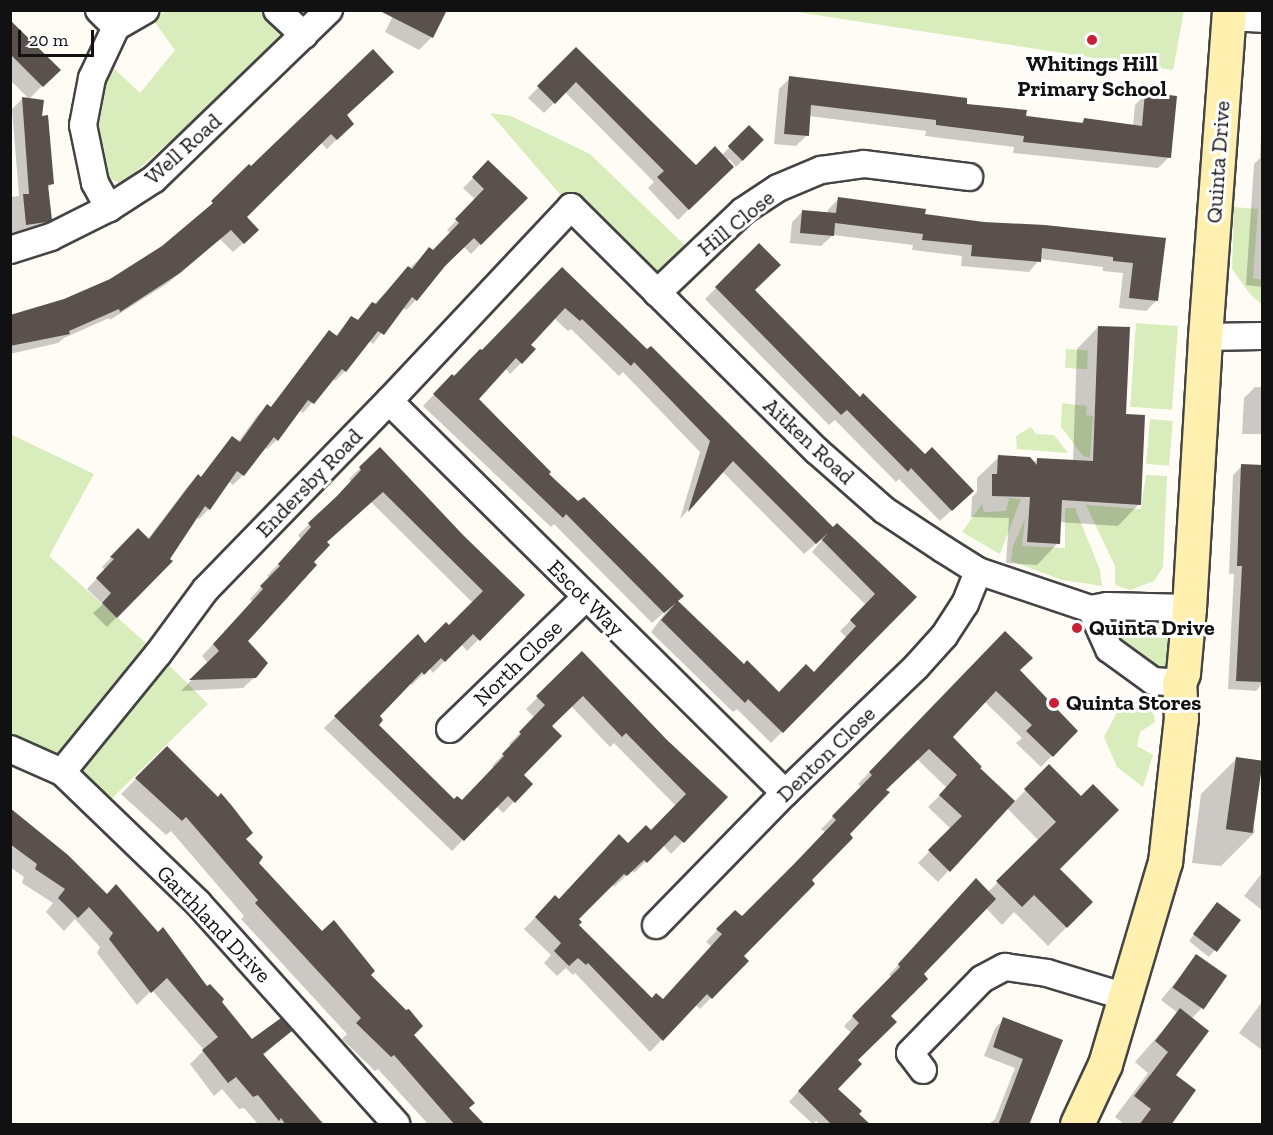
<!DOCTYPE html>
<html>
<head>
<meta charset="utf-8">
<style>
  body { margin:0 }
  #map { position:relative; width:1273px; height:1135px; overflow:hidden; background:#fffcf5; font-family:"Zilla Slab",serif }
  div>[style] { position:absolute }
  .green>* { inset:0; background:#d8edbb; transform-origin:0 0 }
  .shadow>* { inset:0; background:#0003 }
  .building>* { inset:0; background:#5a514c; transform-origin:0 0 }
  .roads { filter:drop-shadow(2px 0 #444) drop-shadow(-2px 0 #444) drop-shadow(0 2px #444) drop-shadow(0 -2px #444) }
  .street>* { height:26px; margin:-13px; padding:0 13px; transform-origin:13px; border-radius:13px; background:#fff }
  .secondary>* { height:33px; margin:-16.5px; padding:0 16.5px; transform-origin:16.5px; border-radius:16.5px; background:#fff0b0 }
  .dots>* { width:16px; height:16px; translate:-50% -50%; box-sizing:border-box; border:3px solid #fff; border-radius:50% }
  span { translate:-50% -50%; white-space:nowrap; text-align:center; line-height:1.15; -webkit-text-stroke:6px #fff; paint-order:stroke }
  .poi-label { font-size:22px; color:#111; font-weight:700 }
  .left { translate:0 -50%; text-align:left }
  .street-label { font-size:22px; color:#111 }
  .frame { position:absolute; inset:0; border:12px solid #111; pointer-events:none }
  .scale { position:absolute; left:18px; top:30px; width:76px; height:27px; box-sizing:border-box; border:3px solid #111; border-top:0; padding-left:8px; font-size:18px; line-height:21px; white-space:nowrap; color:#111; -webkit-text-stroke:4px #fff; paint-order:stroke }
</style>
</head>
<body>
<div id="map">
  <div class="green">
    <div style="clip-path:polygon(168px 11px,260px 11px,282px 28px,280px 43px,122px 184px,108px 178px,90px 125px,108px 63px,140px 93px,175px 50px,151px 17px)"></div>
    <div style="clip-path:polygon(790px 11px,1184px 10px,1184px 11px,1173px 70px)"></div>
    <div style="clip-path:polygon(490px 113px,511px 116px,590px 154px,696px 256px,657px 293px,571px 207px)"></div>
    <div style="clip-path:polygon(1234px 207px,1258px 209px,1253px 278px,1262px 280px,1262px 305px,1250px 294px,1232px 269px)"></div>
    <div style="left:1136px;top:323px;width:42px;height:84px;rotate:4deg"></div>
    <div style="left:1066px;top:349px;width:22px;height:19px;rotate:3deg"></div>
    <div style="clip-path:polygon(1062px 403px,1087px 406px,1086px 415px,1093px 416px,1090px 458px,1083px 456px,1061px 427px)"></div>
    <div style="left:1150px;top:419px;width:23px;height:45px;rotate:5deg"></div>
    <div style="clip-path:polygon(1031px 427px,1036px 434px,1054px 435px,1068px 453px,1017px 449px,1016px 436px)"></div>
    <div style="clip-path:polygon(10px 434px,94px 474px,49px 556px,158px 654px,208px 704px,100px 810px,11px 750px)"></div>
    <div style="clip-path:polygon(1146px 475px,1167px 476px,1163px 567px,1154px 581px,1130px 590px,1115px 585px,1115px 566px,1086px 505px,1141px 509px)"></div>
    <div style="clip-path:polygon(1009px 498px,1021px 499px,1000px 554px,962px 532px,982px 504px,984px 512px,1006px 511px)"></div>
    <div style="clip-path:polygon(1065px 508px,1075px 508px,1100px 570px,1102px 586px,1062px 580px,1011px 561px,1013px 546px,1025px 519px,1022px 546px,1065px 548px)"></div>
    <div style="clip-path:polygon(1184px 608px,1179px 683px,1109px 649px,1091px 609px)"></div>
    <div style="clip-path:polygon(1133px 702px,1147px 705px,1154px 715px,1155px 722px,1140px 732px,1137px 746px,1153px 755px,1143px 787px,1117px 767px,1104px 737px,1117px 712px)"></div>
  </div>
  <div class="shadow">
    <div style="clip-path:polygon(395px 12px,432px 37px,419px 50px,385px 32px)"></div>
    <div style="clip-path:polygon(10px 22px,58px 70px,29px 99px,10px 80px)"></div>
    <div style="clip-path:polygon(576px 49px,696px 167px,721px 156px,749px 127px,762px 140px,736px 167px,729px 159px,727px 161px,732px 167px,678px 220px,648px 188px,654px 182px,565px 92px,544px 113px,528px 98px)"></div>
    <div style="clip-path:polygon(790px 78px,1080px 124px,1085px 119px,1133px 126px,1135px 105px,1146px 94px,1169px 157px,1158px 168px,1013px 153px,1014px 147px,925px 136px,926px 131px,809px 116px,807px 135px,796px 146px,774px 144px,779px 89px)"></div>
    <div style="clip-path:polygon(22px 99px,40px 117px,52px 184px,47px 189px,50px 219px,40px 230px,10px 234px,10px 197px,19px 196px,12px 109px)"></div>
    <div style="clip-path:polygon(1262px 112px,1262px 287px,1246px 285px,1254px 164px,1260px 158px)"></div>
    <div style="clip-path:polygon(345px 116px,343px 133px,327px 149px,321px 143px,245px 217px,247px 240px,233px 252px,220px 239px,168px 283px,110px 320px,109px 318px,64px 338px,58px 343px,10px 354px,10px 316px,65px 301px,111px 280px,163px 247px,204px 213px,249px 166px,251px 168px)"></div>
    <div style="clip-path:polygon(489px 162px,525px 198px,471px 254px,463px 246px,416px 300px,406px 310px,402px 307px,373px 344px,369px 341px,345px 371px,335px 381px,333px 379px,303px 413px,299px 410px,277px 440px,267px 449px,264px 447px,243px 475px,233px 485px,228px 481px,209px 509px,199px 519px,196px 517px,168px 559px,171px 562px,107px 627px,93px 613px,103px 604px,87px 589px,105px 570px,102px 567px,138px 530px,148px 539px,188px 486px,198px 476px,200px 478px,223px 448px,233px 438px,238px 442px,257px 416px,267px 406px,270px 408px,329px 332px,335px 337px,351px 318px,357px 321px,429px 249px,433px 252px,451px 234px,447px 230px,476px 200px,463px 188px)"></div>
    <div style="clip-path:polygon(838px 199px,923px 216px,984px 224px,1164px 240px,1157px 300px,1146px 311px,1119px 308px,1123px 273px,1103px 271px,1103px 267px,1040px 259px,1029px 272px,961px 266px,962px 256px,912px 250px,913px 245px,833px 235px,821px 246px,790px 243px,792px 222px,803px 211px,827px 214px,828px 210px)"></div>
    <div style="clip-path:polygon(759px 246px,753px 290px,860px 399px,925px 456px,972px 491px,940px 521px,899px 479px,896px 482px,835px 420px,829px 425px,705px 299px)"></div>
    <div style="clip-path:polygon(evenodd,562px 269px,833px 529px,914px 597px,771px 743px,737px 709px,733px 712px,651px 632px,669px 608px,652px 623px,554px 524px,551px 527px,423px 406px,441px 387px,482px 352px,562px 269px,554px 318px,568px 331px,571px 329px,619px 376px,623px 372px,700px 452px,680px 519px,722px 471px,804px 554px,821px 539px,822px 540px,812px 552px,866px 605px,840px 631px,847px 638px,814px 674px,779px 694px,744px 666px,547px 475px,477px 399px,505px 368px,510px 374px,521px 363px,534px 349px,529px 345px,554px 318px)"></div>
    <div style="clip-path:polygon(1098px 327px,1125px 415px,1139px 504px,1118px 526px,1059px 522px,1058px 543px,1037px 565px,1006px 563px,1009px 518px,971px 517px,972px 497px,977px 492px,977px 478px,999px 457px,1033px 463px,1038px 459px,1073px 461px,1077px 349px)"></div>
    <div style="clip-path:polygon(1255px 387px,1262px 387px,1262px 434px,1242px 434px,1244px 398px)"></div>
    <div style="clip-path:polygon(380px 449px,463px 537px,523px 595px,467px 651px,461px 644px,433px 673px,429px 668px,412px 685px,410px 683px,378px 716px,377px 725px,454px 801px,461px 802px,494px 768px,492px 766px,511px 746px,509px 744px,535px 718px,526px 709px,582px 653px,665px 740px,726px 797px,671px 854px,663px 845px,634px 873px,632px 870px,614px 887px,612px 884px,577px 919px,577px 925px,652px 1000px,663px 1001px,711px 946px,706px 942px,724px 923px,742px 918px,825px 832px,821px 829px,862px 788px,858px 784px,1005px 633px,1018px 670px,1076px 731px,1041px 767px,1016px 743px,1022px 738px,984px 701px,950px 737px,978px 769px,1014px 802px,1049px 766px,1081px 798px,1058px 869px,1091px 902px,1048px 946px,1014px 912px,1002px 925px,986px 908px,922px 974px,836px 1089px,869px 1124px,820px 1124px,816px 1121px,813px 1124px,789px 1102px,851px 1033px,844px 1026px,892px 977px,889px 975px,966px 890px,988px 892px,1039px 841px,1007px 808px,938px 882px,918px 863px,951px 829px,928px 807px,947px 788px,917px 759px,884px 790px,742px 956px,747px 961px,700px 1009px,695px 1004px,650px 1052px,575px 973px,573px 975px,566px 968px,557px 976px,544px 963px,551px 955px,524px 929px,555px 897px,559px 900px,628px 845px,651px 832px,676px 806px,614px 743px,610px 747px,571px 706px,550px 727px,522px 775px,531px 784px,503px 813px,496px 806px,452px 851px,324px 728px,418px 636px,425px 645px,449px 627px,473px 603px,371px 502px,325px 543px,246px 641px,255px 677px,243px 688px,181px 691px,208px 663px,202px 656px,252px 602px,250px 599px,270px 578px,267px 576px,301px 540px,298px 535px,330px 504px,351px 482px,349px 479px)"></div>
    <div style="clip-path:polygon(1242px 466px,1262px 467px,1262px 684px,1256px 691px,1228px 689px,1234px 574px,1229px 574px,1233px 475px)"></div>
    <div style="clip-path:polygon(167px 748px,244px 839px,257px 863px,322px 933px,369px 975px,468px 1108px,484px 1124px,428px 1124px,378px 1069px,375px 1071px,342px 1039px,347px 1034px,241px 919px,244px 916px,171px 831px,166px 835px,121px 794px)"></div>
    <div style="clip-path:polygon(1236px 759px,1255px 832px,1221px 866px,1192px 863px,1201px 794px)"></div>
    <div style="clip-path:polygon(10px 815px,207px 988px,252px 1041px,290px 1030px,263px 1056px,324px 1124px,258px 1124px,244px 1108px,239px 1109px,222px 1089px,214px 1096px,190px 1064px,204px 1050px,152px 990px,137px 1005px,97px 953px,100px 947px,75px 919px,64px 931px,46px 912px,53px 903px,22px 883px,24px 877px,10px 867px)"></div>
    <div style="clip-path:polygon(1262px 873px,1262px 910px,1244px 896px)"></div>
    <div style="clip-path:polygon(1212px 910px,1239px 920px,1209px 957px,1189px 941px)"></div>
    <div style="clip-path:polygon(1197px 956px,1201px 1009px,1191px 1019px,1174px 1075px,1169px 1124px,1124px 1124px,1115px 1117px,1148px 1073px,1135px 1062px,1178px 1013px,1161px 1000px)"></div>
    <div style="clip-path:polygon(1262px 1002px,1262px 1050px,1239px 1033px)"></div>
    <div style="clip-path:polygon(1004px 1019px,1061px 1040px,1022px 1124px,989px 1124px,995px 1119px,1015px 1068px,984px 1056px,995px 1028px)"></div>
  </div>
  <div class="building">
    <div style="clip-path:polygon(378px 10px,447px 10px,433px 38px)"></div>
    <div style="clip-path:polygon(10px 20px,61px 70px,43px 87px,10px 54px)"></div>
    <div style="clip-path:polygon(576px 47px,696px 165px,715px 146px,734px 167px,689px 210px,657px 177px,664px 171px,576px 82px,555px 104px,537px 86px)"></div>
    <div style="clip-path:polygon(373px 49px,394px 72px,347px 115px,354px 124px,337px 140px,331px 134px,247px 217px,259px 230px,244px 244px,231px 230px,180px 273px,120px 312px,119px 309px,69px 331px,70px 334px,10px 346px,10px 315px,64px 299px,110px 279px,162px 246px,213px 203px,211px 201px,249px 164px,251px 166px)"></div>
    <div style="clip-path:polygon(789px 76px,967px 98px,967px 104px,1027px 110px,1026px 116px,1083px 123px,1084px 118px,1142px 126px,1145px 92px,1177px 96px,1171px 158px,1023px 142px,1024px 136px,936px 125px,936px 120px,811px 105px,809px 136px,784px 134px)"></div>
    <div style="clip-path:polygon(22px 97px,44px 100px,42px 116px,48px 115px,54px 184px,48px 185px,52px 220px,47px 222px,26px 225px,23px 194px,29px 194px)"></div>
    <div style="left:749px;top:125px;width:21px;height:30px;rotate:45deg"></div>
    <div style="clip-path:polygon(488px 160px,528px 198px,481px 245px,474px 238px,445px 266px,417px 301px,412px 297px,384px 335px,378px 331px,346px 372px,342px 369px,314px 404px,308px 400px,278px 441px,274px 437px,244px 476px,237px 471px,210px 510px,205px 506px,170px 559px,173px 561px,117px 618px,102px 603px,111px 593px,96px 578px,114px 559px,110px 557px,138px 528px,149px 539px,198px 474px,201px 477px,232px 436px,240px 442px,267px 404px,271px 407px,329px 330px,337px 336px,351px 316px,358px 320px,372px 302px,376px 304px,408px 266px,412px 269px,429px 247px,433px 250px,459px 223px,455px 219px,484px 189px,472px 177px)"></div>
    <div style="clip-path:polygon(838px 197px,926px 209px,925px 214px,984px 222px,1045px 225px,1166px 238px,1158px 301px,1129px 298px,1133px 263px,1113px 261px,1113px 257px,1042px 248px,1041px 262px,971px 256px,972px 245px,922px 240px,923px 234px,835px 223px,834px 236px,800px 233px,802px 210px,836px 213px,835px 220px)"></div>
    <div style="clip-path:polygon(759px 243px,781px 265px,755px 290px,860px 397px,863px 393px,925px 454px,932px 447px,974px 491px,952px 511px,911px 468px,908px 472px,847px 410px,841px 415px,715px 287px)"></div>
    <div style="clip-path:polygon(evenodd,562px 267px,647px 349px,651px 346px,833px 527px,837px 523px,917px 597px,783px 733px,748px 699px,745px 703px,661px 620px,676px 603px,664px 613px,566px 514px,563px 518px,433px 394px,452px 374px,454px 376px,480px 349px,482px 350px,562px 267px,565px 308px,580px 321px,582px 319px,631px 366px,634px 362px,710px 441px,688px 512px,733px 461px,816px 544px,828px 533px,822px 540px,875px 594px,850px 620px,856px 626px,814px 672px,806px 664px,779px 692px,747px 660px,744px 664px,678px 601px,684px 596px,641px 553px,584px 497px,578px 501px,549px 474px,551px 472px,479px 399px,516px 358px,522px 364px,536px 349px,531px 345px,565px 308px)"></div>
    <div style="clip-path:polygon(1098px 326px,1130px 327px,1126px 414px,1145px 415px,1141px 505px,1062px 500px,1060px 544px,1027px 542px,1030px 497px,992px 496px,992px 474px,997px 474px,998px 455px,1030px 457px,1037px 465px,1037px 458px,1093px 461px)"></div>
    <div style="clip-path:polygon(380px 447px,464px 536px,525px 595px,480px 641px,473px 634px,445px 662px,441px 658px,424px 675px,422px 672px,380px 716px,383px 720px,379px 725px,454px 799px,457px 796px,462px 800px,504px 756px,502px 754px,521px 734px,519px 732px,545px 705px,536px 696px,582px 651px,666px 739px,728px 797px,684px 843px,675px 835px,647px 863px,644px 860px,627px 876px,624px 874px,579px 919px,582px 922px,579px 925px,652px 998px,656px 993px,663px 999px,722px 934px,716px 929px,735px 910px,742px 916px,795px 863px,836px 820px,832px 816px,872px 775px,869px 772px,1005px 631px,1033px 658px,1020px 670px,1078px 731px,1053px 757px,1026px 731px,1032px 725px,996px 691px,953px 737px,982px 767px,980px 768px,1015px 801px,950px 872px,928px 850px,962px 816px,939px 795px,957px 775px,929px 749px,886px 790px,890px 792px,850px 834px,853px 838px,812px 880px,815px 884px,744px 956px,749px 961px,712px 999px,707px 994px,663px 1041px,588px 963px,586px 965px,578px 958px,569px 966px,554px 951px,561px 943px,535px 917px,555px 895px,559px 899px,619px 834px,628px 843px,646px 825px,651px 830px,686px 794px,626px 733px,622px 737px,583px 696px,552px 726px,562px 736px,524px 775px,533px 784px,515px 803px,508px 796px,464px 841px,334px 716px,418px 634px,425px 643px,446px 622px,449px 625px,483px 591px,383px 492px,327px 542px,330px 545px,314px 562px,317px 565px,248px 641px,268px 663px,256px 678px,189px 680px,219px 651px,213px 644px,263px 589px,260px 586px,280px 566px,278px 564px,311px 527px,308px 523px,337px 496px,361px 470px,359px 467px)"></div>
    <div style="clip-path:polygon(1241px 464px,1263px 465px,1263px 682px,1236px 681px,1242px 566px,1237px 566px)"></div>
    <div style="clip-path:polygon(167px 746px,218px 797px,221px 793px,232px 806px,253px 833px,246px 839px,263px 857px,259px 863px,322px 931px,334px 920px,375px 971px,371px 975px,406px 1010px,409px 1009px,423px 1026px,414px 1035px,475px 1103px,469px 1108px,485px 1125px,455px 1125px,394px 1055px,391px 1057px,356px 1023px,361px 1018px,255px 903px,258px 900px,186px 817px,182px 821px,135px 778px)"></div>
    <div style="left:1236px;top:757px;width:27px;height:73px;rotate:8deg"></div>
    <div style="clip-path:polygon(1049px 764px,1081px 796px,1093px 784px,1119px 810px,1060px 869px,1093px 902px,1067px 928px,1034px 895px,1022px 907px,996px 881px,1056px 822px,1024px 789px)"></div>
    <div style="clip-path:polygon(10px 808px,68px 855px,107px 894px,116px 884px,158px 932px,163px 927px,207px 986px,210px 984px,224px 999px,222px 1002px,252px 1039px,281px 1018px,292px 1031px,263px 1054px,324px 1125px,286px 1125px,281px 1118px,279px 1121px,258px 1095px,253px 1097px,236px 1077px,228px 1083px,202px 1050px,218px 1037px,167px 978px,151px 993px,109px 939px,113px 933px,89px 907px,78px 918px,58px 898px,65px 889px,35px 869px,37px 864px,10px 844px)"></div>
    <div style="clip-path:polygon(976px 878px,996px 899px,924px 974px,928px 979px,891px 1016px,897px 1022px,858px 1060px,862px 1064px,838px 1089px,862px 1111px,859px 1114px,871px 1125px,832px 1125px,798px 1091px,859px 1023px,852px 1016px,900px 967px,898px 964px)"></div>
    <div style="left:1217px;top:902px;width:30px;height:40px;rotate:37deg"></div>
    <div style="left:1196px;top:954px;width:38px;height:41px;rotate:35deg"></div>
    <div style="clip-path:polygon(1180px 1008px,1209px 1031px,1176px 1075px,1196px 1090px,1171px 1125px,1139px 1125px,1151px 1109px,1134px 1096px,1168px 1052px,1155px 1041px)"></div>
    <div style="clip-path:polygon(1003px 1017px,1063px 1040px,1029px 1125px,998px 1125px,1023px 1059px,993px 1047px)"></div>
  </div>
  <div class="roads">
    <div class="street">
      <div style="left:99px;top:10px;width:24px;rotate:45deg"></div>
      <div style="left:116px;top:27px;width:56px;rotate:115.2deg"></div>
      <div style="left:92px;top:78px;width:48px;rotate:100.8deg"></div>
      <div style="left:83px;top:125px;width:59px;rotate:78.3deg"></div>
      <div style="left:95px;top:183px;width:29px;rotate:61deg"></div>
      <div style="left:277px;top:10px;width:37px;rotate:43deg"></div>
      <div style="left:1228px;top:17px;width:34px;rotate:3deg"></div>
      <div style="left:116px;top:27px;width:34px;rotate:-30deg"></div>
      <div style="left:10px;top:250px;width:43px;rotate:-17.6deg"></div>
      <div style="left:51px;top:237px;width:65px;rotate:-26.6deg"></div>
      <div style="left:109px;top:208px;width:54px;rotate:-32.8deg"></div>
      <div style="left:154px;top:179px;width:243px;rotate:-44deg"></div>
      <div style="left:657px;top:293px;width:119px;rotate:-43.6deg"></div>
      <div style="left:743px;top:211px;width:42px;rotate:-33.3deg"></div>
      <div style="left:778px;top:188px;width:47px;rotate:-22.7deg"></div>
      <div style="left:821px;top:170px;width:43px;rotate:-7.9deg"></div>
      <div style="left:864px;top:164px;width:106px;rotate:7.1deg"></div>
      <div style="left:1205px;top:337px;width:57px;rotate:-1deg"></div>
      <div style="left:389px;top:401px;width:557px;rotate:44.71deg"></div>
      <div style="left:1091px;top:609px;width:44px;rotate:65.8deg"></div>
      <div style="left:1109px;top:649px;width:54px;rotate:36deg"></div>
      <div style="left:1153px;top:681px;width:26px;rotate:4deg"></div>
      <div style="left:450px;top:729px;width:190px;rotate:-44.1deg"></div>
      <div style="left:10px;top:749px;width:57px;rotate:23.9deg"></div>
      <div style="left:62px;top:772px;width:189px;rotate:43.9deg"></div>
      <div style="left:198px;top:903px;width:297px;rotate:48.1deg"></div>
      <div style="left:62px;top:772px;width:152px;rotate:-50.9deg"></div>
      <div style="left:158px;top:654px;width:81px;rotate:-53.6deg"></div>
      <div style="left:206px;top:589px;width:262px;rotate:-45.8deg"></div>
      <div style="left:389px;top:401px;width:266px;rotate:-46.8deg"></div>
      <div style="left:571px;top:207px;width:346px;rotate:44.8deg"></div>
      <div style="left:817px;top:451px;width:89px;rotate:41.4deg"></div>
      <div style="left:884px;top:510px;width:71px;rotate:33.5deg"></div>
      <div style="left:943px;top:549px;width:41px;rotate:32.2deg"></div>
      <div style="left:978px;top:571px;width:119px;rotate:18.6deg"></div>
      <div style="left:1091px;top:609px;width:16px;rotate:-11deg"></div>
      <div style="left:1107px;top:606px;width:82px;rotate:1.4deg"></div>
      <div style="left:656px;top:925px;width:185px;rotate:-45.7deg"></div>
      <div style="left:785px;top:793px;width:182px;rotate:-43.9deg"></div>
      <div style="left:916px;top:667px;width:42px;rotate:-47.9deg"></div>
      <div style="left:944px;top:636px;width:38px;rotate:-57deg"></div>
      <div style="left:965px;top:604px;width:35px;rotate:-68deg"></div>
      <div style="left:923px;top:1070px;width:21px;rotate:-127deg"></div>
      <div style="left:910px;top:1053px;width:103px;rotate:-45.8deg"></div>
      <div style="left:982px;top:979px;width:26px;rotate:-28deg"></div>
      <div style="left:1005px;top:967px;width:42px;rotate:8.1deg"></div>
      <div style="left:1047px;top:973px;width:83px;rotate:16.9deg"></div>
    </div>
    <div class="secondary">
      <div style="left:1077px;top:1124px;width:66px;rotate:-65deg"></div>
      <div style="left:1105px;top:1064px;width:211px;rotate:-73.5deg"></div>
      <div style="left:1165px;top:862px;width:145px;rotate:-83.7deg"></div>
      <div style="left:1181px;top:718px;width:35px;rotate:-93deg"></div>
      <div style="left:1179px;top:683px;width:11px;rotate:-68deg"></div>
      <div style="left:1183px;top:673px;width:65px;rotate:-84.7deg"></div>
      <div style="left:1189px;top:608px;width:271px;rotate:-86.6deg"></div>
      <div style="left:1205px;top:337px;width:328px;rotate:-85.8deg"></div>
    </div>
  </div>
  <div class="dots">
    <div style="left:1092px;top:40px;background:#c92035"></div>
    <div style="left:1077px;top:628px;background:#c92035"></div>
    <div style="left:1054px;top:703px;background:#c92035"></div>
  </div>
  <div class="poi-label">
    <span style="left:1092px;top:76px">Whitings Hill<br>Primary School</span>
    <span class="left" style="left:1089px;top:628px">Quinta Drive</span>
    <span class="left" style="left:1066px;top:703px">Quinta Stores</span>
  </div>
  <div class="street-label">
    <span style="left:183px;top:149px;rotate:-42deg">Well Road</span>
    <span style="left:1218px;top:162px;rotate:-86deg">Quinta Drive</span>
    <span style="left:736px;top:223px;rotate:-39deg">Hill Close</span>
    <span style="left:809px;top:441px;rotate:43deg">Aitken Road</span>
    <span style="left:309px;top:483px;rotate:-46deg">Endersby Road</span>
    <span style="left:586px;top:598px;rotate:45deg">Escot Way</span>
    <span style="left:518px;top:663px;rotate:-44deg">North Close</span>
    <span style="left:826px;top:754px;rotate:-44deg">Denton Close</span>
    <span style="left:214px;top:924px;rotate:46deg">Garthland Drive</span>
  </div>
  <div class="frame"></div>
  <div class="scale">20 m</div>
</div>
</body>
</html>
